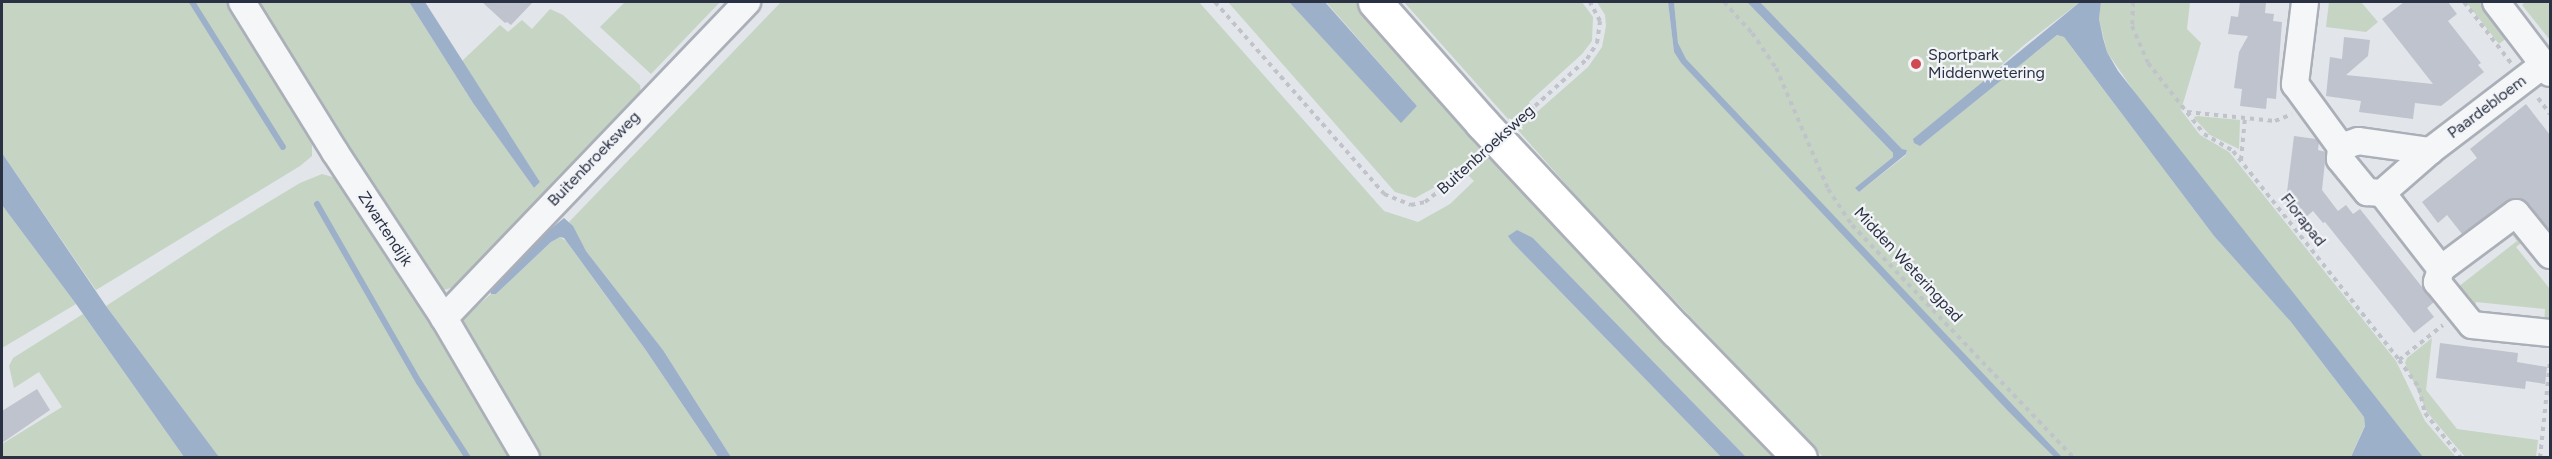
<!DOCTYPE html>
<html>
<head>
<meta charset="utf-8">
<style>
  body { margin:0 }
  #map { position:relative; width:2552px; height:459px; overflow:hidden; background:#e2e5ea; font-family:Figtree,sans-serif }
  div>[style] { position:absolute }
  .green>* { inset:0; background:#c6d4c3 }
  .water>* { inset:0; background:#9db0ca }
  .stream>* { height:6px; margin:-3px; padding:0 3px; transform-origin:3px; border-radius:3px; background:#9db0ca }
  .building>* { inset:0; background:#bfc3cd }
  .path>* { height:4px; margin-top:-2px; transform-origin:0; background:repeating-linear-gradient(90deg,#c0c3c9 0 4.5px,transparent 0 9px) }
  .roads { filter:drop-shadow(2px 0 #abafb8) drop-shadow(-2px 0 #abafb8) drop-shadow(0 2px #abafb8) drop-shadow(0 -2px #abafb8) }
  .minor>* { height:26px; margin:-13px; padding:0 13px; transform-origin:13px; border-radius:13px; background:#f5f6f8 }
  .highway>* { height:33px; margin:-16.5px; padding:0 16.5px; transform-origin:16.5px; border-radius:16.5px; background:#fff }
  .path-bridge>* { height:4px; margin-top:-2px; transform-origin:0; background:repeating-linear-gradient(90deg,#c0c3c9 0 4.5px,transparent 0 9px) }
  .dots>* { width:16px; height:16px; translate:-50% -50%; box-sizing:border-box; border:3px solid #f2f4f8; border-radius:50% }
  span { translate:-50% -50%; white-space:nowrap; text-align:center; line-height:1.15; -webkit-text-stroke:4.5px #f2f4f8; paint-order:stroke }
  .poi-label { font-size:16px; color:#2a3142 }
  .left { translate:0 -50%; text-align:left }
  .street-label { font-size:16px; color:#2a3142 }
  .frame { position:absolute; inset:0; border:3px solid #2a3142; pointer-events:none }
</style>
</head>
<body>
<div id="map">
  <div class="green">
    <div style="clip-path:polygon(2px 2px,232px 2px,312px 137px,312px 156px,300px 166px,96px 290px,2px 153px)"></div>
    <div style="clip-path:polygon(254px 2px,409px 2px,473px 103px,534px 188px,540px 182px,462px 61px,500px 25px,508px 32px,522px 20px,532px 29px,550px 9px,563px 15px,640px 85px,641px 93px,490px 251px,454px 287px,444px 290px,423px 275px)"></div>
    <div style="clip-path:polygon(625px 2px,720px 2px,651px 74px,600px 27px)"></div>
    <div style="clip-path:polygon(781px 2px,1199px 2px,1384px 211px,1418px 222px,1450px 204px,1474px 181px,1459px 166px,1437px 186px,1415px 198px,1395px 192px,1228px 2px,1289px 2px,1401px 122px,1417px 106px,1326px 2px,1362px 2px,1787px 457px,1746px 457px,1533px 238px,1513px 243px,1721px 457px,731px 457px,663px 350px,586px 251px,569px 222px)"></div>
    <div style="clip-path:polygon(1404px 2px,1582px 2px,1593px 17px,1592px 41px,1582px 54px,1529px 102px,1537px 112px,1588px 67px,1602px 47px,1606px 26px,1605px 15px,1597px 2px,1668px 2px,1674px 52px,1681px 63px,2054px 457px,1823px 457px,1579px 199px)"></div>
    <div style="clip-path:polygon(1674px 2px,1747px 2px,1893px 153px,1893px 157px,1856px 188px,1859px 192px,1906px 155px,1907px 150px,1902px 149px,1760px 2px,2080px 2px,2024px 45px,1914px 143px,1921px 145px,2057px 35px,2064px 37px,2214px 236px,2291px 322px,2364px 417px,2365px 425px,2351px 457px,2062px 457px,1685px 59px,1678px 43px)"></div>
    <div style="clip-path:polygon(2101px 2px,2190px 2px,2187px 29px,2201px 43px,2181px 110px,2200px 135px,2229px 152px,2396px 361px,2425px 421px,2456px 457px,2423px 457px,2146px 109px,2107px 52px,2099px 19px)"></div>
    <div style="clip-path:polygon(2329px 2px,2361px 2px,2378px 22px,2366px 32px,2326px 27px)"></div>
    <div style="clip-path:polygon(2466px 2px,2480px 2px,2508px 37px,2499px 44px)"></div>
    <div style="clip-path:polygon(2525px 2px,2550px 2px,2550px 40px,2522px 5px)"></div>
    <div style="clip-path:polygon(2197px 116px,2240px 120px,2239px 149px,2210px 135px,2195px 119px,2194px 117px)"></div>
    <div style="clip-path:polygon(322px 174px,336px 178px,346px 185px,515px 457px,219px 457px,106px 306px,224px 229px,300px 183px)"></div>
    <div style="clip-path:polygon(2px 205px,76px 304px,2px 348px)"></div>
    <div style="clip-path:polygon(2511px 226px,2529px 237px,2516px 247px,2550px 289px,2550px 325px,2544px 325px,2545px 309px,2476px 302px,2475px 308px,2458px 287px,2517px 241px,2507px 228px)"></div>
    <div style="clip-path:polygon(560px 237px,566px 241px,645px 349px,718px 457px,535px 457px,460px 321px,491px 294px,496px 294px,551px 242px)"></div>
    <div style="clip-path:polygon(83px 314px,184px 457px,2px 458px,2px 444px,62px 407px,39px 372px,14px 388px,9px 366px,13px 358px)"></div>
    <div style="clip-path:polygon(2432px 338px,2426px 390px,2457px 429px,2538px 440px,2536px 457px,2465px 457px,2427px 412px,2405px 363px,2407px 358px)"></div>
  </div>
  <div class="water">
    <div style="clip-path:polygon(409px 2px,425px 2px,540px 182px,534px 188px,473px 103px)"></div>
    <div style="clip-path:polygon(1289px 2px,1325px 2px,1417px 106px,1401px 123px)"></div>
    <div style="clip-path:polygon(1668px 2px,1674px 2px,1678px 43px,1686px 59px,2062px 457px,2054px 457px,2009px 412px,1681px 63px,1674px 52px)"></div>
    <div style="clip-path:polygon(1747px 2px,1760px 2px,1902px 149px,1907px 150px,1906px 154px,1859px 192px,1855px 188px,1893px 157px,1893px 153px)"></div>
    <div style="clip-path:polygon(2080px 2px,2101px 2px,2099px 19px,2103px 38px,2107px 52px,2118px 71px,2423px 457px,2351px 457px,2365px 426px,2364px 417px,2291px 322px,2214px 236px,2064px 37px,2057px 35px,1920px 146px,1914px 143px,1913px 139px)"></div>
    <div style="clip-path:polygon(2px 153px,106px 306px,219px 457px,184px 457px,76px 304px,2px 205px)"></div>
    <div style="clip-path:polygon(564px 218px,573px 226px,586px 251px,663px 350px,731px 457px,718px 457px,645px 349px,564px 238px,560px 237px,551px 242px,496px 294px,491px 294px,490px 290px,542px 236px)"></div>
    <div style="clip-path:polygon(1517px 230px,1533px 238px,1746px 457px,1721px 457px,1513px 243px,1508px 236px)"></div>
  </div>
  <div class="stream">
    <div style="left:192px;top:2px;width:171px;rotate:57.9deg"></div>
    <div style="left:317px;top:204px;width:205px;rotate:60.2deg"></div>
    <div style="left:419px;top:382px;width:90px;rotate:57.2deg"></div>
  </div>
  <div class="building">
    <div style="clip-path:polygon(482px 2px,533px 2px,511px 25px,507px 22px,505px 23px)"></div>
    <div style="clip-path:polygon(2240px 2px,2266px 2px,2265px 13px,2274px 14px,2273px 21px,2282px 22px,2276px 99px,2267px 98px,2266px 109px,2240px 106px,2242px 89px,2234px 88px,2239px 52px,2248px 36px,2228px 34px,2231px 16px,2238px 17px)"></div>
    <div style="clip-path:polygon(2404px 2px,2448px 2px,2457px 14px,2448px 21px,2481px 63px,2478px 65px,2484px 72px,2441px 106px,2415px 103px,2413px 119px,2359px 112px,2361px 101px,2326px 96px,2330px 57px,2342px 59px,2344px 37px,2370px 40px,2368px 56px,2346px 75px,2433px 84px,2382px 19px)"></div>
    <div style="clip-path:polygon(2526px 104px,2550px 135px,2550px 232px,2527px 203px,2515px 198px,2462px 234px,2447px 215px,2438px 223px,2422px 202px,2477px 158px,2470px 149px)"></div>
    <div style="clip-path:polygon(2294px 136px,2316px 139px,2319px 142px,2318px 150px,2326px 152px,2322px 190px,2338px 211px,2346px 205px,2353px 214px,2360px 209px,2434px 302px,2427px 308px,2434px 317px,2414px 333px,2325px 222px,2323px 223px,2313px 211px,2298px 224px,2285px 208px)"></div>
    <div style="clip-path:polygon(2440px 343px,2518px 353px,2517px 362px,2547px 367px,2545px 384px,2526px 381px,2525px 389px,2436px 378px)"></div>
    <div style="clip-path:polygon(37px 389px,50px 410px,2px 443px,2px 411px)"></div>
  </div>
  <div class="path">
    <div style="left:1215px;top:2px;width:256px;rotate:48.6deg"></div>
    <div style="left:1384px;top:194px;width:29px;rotate:22deg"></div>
    <div style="left:1411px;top:205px;width:14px;rotate:-12deg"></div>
    <div style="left:1425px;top:202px;width:50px;rotate:-38.5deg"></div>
    <div style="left:1724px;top:2px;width:42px;rotate:47.9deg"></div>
    <div style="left:1752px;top:33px;width:42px;rotate:55.6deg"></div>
    <div style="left:1776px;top:68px;width:132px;rotate:66.7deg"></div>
    <div style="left:1828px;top:189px;width:43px;rotate:56.3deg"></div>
    <div style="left:1852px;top:225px;width:322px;rotate:46.4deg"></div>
    <div style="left:2133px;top:2px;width:24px;rotate:92deg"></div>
    <div style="left:2132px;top:26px;width:40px;rotate:66.6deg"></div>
    <div style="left:2148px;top:63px;width:90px;rotate:51.7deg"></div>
    <div style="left:2204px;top:134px;width:34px;rotate:30deg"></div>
    <div style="left:2233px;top:151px;width:267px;rotate:51.5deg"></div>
    <div style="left:2399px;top:360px;width:34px;rotate:54deg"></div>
    <div style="left:2419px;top:388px;width:26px;rotate:77deg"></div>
    <div style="left:2425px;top:413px;width:58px;rotate:51.3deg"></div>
    <div style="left:2464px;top:2px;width:77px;rotate:52.4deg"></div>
    <div style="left:2538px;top:98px;width:20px;rotate:53deg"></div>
    <div style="left:1535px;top:106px;width:70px;rotate:-42.1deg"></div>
    <div style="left:1587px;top:59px;width:19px;rotate:-58deg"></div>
    <div style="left:1597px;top:43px;width:22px;rotate:-82deg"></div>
    <div style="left:1600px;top:21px;width:21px;rotate:-118deg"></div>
    <div style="left:2187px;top:112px;width:88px;rotate:5.8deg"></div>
    <div style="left:2275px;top:121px;width:18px;rotate:-22deg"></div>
    <div style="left:2241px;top:160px;width:42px;rotate:-84.6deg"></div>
    <div style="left:2399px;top:360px;width:56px;rotate:-38.5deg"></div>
    <div style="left:2540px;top:458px;width:97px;rotate:-84.1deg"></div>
  </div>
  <div class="roads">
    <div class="minor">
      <div style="left:242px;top:2px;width:176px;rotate:58.2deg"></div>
      <div style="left:335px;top:152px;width:199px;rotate:56.7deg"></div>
      <div style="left:444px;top:318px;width:162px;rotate:59.6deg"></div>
      <div style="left:2305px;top:2px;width:83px;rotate:97deg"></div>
      <div style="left:2295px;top:84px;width:78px;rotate:53.9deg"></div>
      <div style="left:2341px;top:147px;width:12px;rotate:95deg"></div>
      <div style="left:2340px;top:159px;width:43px;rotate:50.7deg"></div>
      <div style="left:2367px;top:192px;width:15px;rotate:4deg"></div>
      <div style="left:2382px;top:193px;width:64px;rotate:-41.2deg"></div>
      <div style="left:2430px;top:151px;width:143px;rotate:-37.3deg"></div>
      <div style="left:2496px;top:2px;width:89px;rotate:52.7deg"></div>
      <div style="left:2341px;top:147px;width:18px;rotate:-19deg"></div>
      <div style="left:2358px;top:141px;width:73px;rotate:7.9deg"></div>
      <div style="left:2382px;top:193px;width:96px;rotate:52.2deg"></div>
      <div style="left:2550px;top:255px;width:54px;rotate:-129deg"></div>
      <div style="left:2516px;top:213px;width:94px;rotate:143.3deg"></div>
      <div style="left:2441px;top:269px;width:14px;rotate:107deg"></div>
      <div style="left:2437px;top:282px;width:55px;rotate:50.9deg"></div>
      <div style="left:2472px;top:325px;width:78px;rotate:5.9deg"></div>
      <div style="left:444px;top:318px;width:438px;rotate:-46.2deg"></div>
    </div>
    <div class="highway">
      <div style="left:1375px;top:2px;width:162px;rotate:48.5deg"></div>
      <div style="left:1482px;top:123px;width:284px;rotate:46.9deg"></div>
      <div style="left:1676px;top:330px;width:178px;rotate:45.9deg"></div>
    </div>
  </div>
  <div class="path-bridge">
    <div style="left:1464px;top:171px;width:96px;rotate:-42.5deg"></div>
  </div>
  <div class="dots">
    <div style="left:1916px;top:64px;background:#cf4852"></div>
  </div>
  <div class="poi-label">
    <span class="left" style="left:1928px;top:64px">Sportpark<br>Middenwetering</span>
  </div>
  <div class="street-label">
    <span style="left:2487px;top:107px;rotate:-37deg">Paardebloem</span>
    <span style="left:1486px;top:150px;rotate:-42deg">Buitenbroeksweg</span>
    <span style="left:594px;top:159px;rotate:-46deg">Buitenbroeksweg</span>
    <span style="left:2303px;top:220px;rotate:52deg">Florapad</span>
    <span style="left:385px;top:229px;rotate:57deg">Zwartendijk</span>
    <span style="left:1908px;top:265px;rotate:47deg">Midden Weteringpad</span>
  </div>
  <div class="frame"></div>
</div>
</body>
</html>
